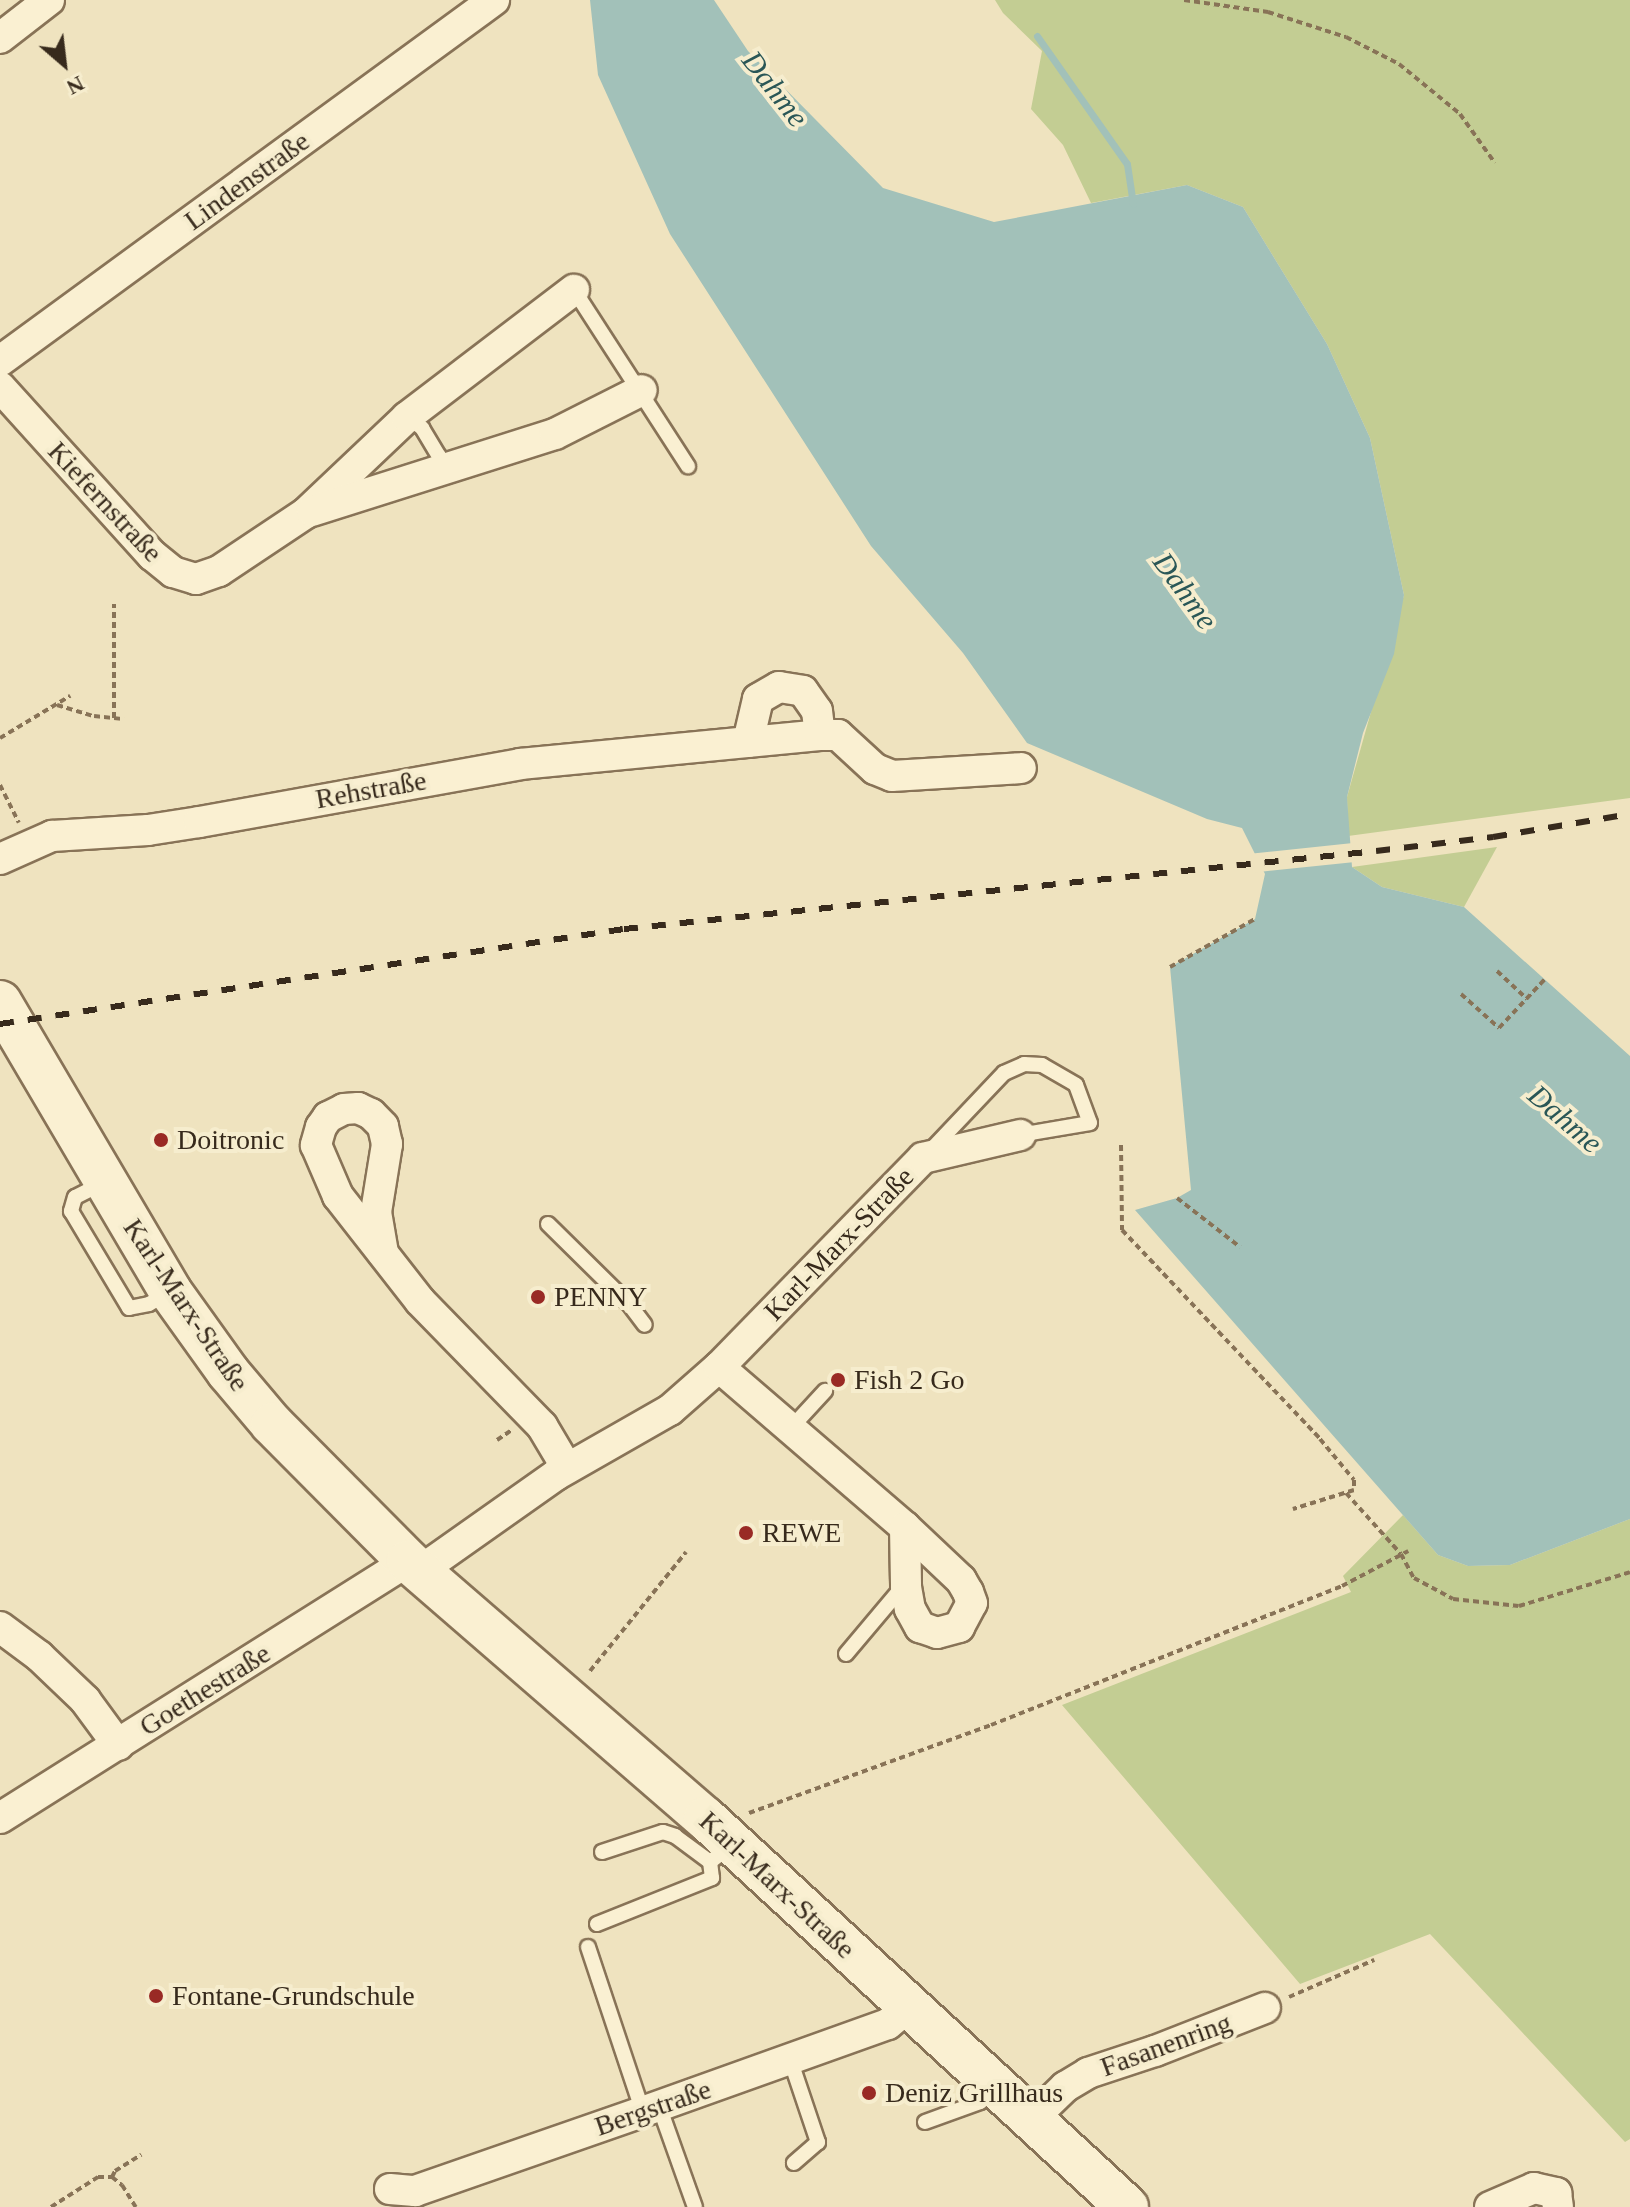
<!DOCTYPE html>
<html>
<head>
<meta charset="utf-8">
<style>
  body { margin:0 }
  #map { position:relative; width:1630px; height:2207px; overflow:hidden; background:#efe3bf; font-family:"Times New Roman",serif }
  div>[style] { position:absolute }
  .green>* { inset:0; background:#c3cd93 }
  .water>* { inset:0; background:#a2c1b9 }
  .pier>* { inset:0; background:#efe3bf; transform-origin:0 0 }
  .stream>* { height:7px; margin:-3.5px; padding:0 3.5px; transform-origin:3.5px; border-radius:3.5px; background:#a2c1b9 }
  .path>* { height:4px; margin-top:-2px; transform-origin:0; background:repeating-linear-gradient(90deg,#887357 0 6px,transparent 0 10px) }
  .roads { filter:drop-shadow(2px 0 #887357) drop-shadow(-2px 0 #887357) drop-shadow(0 2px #887357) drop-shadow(0 -2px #887357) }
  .lane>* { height:14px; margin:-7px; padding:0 7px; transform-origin:7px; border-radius:7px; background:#faf0d2 }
  .street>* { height:30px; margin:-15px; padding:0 15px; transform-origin:15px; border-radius:15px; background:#faf0d2 }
  .secondary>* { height:42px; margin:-21px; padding:0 21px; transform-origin:21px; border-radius:21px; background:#faf0d2 }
  .rail>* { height:6px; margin-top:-3px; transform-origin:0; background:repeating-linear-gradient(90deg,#372a1c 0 14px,transparent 0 28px) }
  .dots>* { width:22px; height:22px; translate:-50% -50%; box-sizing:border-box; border:4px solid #f6edce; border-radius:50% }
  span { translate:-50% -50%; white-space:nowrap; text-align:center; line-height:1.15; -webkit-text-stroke:8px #f6edce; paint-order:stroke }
  .street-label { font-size:28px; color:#372a1c }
  .poi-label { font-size:28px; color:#372a1c }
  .left { translate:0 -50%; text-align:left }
  .water-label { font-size:30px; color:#2a5757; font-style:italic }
  .north { position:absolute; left:24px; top:24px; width:80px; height:80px; -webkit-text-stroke:6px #f6edce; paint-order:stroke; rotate:152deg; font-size:22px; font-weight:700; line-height:32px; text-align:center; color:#372a1c }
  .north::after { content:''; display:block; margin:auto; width:28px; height:36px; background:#372a1c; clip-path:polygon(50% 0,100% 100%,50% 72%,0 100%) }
</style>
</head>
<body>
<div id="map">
  <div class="green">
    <div style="clip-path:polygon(995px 0,1630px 0,1630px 798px,1348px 836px,1347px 797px,1404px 595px,1370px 438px,1327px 344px,1243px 207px,1187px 185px,1091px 203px,1063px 145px,1031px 109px,1042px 51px,1003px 13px)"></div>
    <div style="clip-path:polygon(1497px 847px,1464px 907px,1382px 887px,1352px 867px)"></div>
    <div style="clip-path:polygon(1403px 1515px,1438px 1555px,1468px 1566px,1510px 1565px,1630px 1519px,1630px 2139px,1625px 2142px,1430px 1934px,1300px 1984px,1062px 1705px,1351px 1592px,1343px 1576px)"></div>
  </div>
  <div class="water">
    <div style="clip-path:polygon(590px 0,714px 0,748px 51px,883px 188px,994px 222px,1187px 185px,1243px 207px,1327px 344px,1370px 438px,1404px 595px,1394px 654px,1363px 733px,1347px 797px,1352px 867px,1382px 887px,1464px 907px,1630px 1056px,1630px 1519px,1510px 1565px,1468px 1566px,1438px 1555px,1135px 1210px,1177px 1198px,1191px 1190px,1170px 967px,1255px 919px,1265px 874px,1242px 828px,1207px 819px,1027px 743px,963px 653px,871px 546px,670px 234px,598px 75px)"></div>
  </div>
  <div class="pier">
    <div style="left:1353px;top:843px;width:19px;height:103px;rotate:84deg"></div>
  </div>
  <div class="stream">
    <div style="left:1037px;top:36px;width:156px;rotate:54.9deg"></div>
    <div style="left:1127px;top:164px;width:40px;rotate:81.5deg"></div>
  </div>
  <div class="path">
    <div style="left:1184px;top:0;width:85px;rotate:8.1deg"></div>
    <div style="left:1268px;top:12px;width:82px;rotate:17.8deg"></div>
    <div style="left:1346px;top:37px;width:59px;rotate:27deg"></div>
    <div style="left:1399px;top:64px;width:79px;rotate:39.3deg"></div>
    <div style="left:1460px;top:114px;width:60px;rotate:54.5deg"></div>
    <div style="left:57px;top:705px;width:39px;rotate:17deg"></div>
    <div style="left:94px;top:716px;width:30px;rotate:6deg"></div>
    <div style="left:114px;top:718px;width:114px;rotate:-90deg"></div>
    <div style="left:0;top:738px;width:82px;rotate:-31deg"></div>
    <div style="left:0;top:785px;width:42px;rotate:63.4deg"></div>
    <div style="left:1170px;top:967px;width:98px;rotate:-29.5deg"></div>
    <div style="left:1497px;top:971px;width:41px;rotate:43deg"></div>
    <div style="left:1461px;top:994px;width:51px;rotate:41.8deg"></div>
    <div style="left:1499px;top:1028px;width:67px;rotate:-46.8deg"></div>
    <div style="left:1121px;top:1145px;width:85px;rotate:89.3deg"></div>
    <div style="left:1122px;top:1230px;width:288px;rotate:46.5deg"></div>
    <div style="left:1320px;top:1439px;width:53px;rotate:50.3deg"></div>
    <div style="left:1354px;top:1480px;width:10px;rotate:90deg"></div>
    <div style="left:1354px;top:1490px;width:64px;rotate:162.7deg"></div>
    <div style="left:1177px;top:1198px;width:80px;rotate:37.9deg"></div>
    <div style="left:497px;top:1440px;width:18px;rotate:-34deg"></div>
    <div style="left:1346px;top:1493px;width:82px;rotate:48deg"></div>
    <div style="left:1401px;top:1554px;width:27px;rotate:62deg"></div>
    <div style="left:1414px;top:1578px;width:44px;rotate:28.3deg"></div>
    <div style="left:1453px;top:1599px;width:66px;rotate:6.1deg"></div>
    <div style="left:1519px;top:1606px;width:116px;rotate:-17deg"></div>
    <div style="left:590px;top:1671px;width:153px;rotate:-51.1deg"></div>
    <div style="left:749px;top:1813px;width:258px;rotate:-20deg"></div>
    <div style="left:991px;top:1725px;width:378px;rotate:-21.6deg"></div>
    <div style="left:1342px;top:1586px;width:75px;rotate:-27.9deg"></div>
    <div style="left:1289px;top:1997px;width:93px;rotate:-23.5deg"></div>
    <div style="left:112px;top:2177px;width:7px;rotate:-63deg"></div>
    <div style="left:115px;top:2171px;width:31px;rotate:-32deg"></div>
    <div style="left:51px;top:2207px;width:56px;rotate:-32.6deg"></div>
    <div style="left:98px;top:2177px;width:14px"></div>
    <div style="left:112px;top:2177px;width:13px;rotate:39deg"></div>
    <div style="left:122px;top:2185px;width:26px;rotate:58deg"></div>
  </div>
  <div class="roads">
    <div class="lane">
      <div style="left:574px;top:290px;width:210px;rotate:57.1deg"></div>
      <div style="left:407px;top:417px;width:19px;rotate:36deg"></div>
      <div style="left:422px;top:428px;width:33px;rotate:59deg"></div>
      <div style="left:439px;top:456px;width:17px;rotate:90deg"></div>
      <div style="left:929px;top:1152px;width:109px;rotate:-46.5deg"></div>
      <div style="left:1004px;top:1073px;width:22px;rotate:-24deg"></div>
      <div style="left:1024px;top:1064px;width:18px;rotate:3deg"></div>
      <div style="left:1042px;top:1065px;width:39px;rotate:30deg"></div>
      <div style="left:1076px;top:1085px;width:40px;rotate:69.8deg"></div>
      <div style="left:1090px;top:1123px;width:71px;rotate:170.3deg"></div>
      <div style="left:103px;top:1183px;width:31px;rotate:153deg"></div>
      <div style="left:75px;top:1197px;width:15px;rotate:106deg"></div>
      <div style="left:71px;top:1211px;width:113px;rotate:59.1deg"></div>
      <div style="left:129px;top:1308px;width:20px;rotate:-11deg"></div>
      <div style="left:149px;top:1304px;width:21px;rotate:-31deg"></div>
      <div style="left:548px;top:1224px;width:114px;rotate:44.6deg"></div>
      <div style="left:629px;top:1304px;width:26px;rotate:53deg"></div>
      <div style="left:790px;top:1429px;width:52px;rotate:-47.4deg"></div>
      <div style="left:846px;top:1654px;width:92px;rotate:-49.9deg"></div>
      <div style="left:602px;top:1852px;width:64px;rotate:-18.2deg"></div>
      <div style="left:663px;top:1832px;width:13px;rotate:18deg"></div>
      <div style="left:675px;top:1836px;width:44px;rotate:36.6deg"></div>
      <div style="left:710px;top:1862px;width:24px;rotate:-38deg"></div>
      <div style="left:597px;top:1924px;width:124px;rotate:-21.8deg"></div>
      <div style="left:712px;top:1878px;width:16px;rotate:-97deg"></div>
      <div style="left:588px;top:1947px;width:174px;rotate:71.6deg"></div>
      <div style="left:790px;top:2059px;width:88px;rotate:71.4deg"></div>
      <div style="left:818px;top:2142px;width:32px;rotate:139deg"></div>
      <div style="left:659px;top:2106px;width:107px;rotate:70.4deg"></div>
      <div style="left:925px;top:2122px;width:59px;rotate:-20deg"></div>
      <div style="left:980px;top:2102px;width:20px;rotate:-45deg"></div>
    </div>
    <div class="street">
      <div style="left:0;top:38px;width:62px;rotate:-37.8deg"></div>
      <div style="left:0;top:361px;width:612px;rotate:-36.16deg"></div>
      <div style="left:0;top:387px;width:227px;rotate:47.9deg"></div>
      <div style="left:152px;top:555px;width:27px;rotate:39deg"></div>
      <div style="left:173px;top:572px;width:24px;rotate:17deg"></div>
      <div style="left:196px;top:579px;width:24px;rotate:-19deg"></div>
      <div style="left:219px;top:571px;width:105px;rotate:-33.7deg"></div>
      <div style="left:306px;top:513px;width:139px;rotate:-43.5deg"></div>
      <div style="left:407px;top:417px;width:210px;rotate:-37.3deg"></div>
      <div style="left:312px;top:511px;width:255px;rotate:-17.6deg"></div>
      <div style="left:555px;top:434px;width:97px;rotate:-26.8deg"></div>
      <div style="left:748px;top:742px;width:44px;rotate:-76.9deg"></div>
      <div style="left:758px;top:699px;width:24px;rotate:-30deg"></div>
      <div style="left:779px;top:687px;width:24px;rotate:9deg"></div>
      <div style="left:803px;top:691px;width:24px;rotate:55deg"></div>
      <div style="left:817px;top:711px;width:24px;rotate:83deg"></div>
      <div style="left:0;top:859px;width:57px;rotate:-23.9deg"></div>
      <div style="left:52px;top:836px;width:96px;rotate:-3.6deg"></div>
      <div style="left:148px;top:830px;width:52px;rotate:-8.9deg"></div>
      <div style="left:199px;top:822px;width:326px;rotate:-10.2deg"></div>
      <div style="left:520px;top:764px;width:301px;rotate:-5.5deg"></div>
      <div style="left:820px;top:735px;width:18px"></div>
      <div style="left:838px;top:735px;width:50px;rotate:42.6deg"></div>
      <div style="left:875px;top:769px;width:18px;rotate:22deg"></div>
      <div style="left:892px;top:776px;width:129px;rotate:-3.5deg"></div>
      <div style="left:383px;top:1253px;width:42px;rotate:-99.7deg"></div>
      <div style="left:376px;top:1212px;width:69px;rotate:-80.8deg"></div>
      <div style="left:387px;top:1144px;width:18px;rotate:-103deg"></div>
      <div style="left:383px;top:1126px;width:17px;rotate:-135deg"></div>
      <div style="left:371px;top:1114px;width:14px;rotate:-155deg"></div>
      <div style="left:358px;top:1108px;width:14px;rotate:176deg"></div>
      <div style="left:344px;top:1109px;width:18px;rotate:153deg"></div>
      <div style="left:328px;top:1117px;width:12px;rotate:125deg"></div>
      <div style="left:321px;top:1127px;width:19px;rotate:106deg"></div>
      <div style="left:316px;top:1145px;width:56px;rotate:66.7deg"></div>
      <div style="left:338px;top:1196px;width:133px;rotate:52deg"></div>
      <div style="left:420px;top:1301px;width:175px;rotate:45.7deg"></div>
      <div style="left:542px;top:1426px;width:49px;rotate:59.2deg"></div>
      <div style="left:719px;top:1367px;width:245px;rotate:40.7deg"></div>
      <div style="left:905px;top:1527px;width:60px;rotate:89deg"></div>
      <div style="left:906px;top:1587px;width:22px;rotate:80deg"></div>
      <div style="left:910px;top:1609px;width:21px;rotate:61deg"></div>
      <div style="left:920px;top:1627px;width:18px;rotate:19deg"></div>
      <div style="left:937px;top:1633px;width:23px;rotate:-15deg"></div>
      <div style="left:959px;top:1627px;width:27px;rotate:-62deg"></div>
      <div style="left:972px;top:1603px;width:12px;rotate:-110deg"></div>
      <div style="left:968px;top:1592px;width:14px;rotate:-120deg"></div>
      <div style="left:961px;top:1580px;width:77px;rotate:-136.6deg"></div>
      <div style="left:420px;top:1571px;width:166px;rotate:-35.2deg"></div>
      <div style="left:556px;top:1475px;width:131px;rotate:-29.7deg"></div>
      <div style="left:670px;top:1410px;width:65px;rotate:-41.3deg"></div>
      <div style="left:719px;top:1367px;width:292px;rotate:-45.7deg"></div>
      <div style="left:923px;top:1158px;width:100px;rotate:-13.3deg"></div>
      <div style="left:0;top:1627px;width:49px;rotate:36.6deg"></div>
      <div style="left:39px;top:1656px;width:64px;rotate:43.7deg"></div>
      <div style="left:85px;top:1700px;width:56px;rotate:53.7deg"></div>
      <div style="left:0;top:1818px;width:482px;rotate:-32.2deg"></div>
      <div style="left:1033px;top:2118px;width:45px;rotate:-44.1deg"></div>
      <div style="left:1065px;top:2087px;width:27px;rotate:-31deg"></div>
      <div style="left:1088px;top:2073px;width:71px;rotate:-18.2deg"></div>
      <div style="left:1155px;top:2051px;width:118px;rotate:-21.4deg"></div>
      <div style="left:390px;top:2189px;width:25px;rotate:5deg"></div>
      <div style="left:415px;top:2191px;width:237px;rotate:-19.2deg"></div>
      <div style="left:639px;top:2113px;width:264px;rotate:-19.7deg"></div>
      <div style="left:888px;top:2024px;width:26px;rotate:-40deg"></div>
      <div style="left:1490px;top:2207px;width:48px;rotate:-23.4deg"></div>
      <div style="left:1534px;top:2188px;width:23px;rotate:13deg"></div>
      <div style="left:1556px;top:2193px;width:14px;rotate:82deg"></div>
    </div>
    <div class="secondary">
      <div style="left:0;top:1002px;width:335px;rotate:59.5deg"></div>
      <div style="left:170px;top:1291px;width:100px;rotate:54.4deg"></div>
      <div style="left:228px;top:1372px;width:68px;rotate:49.8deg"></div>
      <div style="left:272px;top:1424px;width:193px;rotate:45.2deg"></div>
      <div style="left:408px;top:1561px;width:393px;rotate:40.9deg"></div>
      <div style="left:705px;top:1818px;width:574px;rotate:42.67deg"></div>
    </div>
  </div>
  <div class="rail">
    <div style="left:0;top:1024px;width:631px;rotate:-8.66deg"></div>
    <div style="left:624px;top:929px;width:756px;rotate:-5.92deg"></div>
    <div style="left:1376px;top:851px;width:118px;rotate:-6.8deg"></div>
    <div style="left:1493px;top:837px;width:139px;rotate:-9.5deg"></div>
  </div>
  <div class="dots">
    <div style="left:161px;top:1140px;background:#992a25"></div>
    <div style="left:538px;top:1297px;background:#992a25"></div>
    <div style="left:838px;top:1380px;background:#992a25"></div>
    <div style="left:746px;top:1533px;background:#992a25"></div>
    <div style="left:156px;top:1996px;background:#992a25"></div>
    <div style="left:869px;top:2093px;background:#992a25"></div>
  </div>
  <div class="street-label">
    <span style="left:247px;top:181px;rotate:-36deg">Lindenstraße</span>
    <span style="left:105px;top:502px;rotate:47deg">Kiefernstraße</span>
    <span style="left:371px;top:790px;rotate:-10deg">Rehstraße</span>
    <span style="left:839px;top:1244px;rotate:-46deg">Karl-Marx-Straße</span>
    <span style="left:186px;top:1305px;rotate:56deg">Karl-Marx-Straße</span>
    <span style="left:205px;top:1690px;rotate:-32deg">Goethestraße</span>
    <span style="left:777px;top:1885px;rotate:43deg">Karl-Marx-Straße</span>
    <span style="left:1166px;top:2045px;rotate:-20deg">Fasanenring</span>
    <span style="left:653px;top:2108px;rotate:-19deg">Bergstraße</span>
  </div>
  <div class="poi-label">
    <span class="left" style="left:177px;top:1140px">Doitronic</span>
    <span class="left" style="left:554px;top:1297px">PENNY</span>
    <span class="left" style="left:854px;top:1380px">Fish 2 Go</span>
    <span class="left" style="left:762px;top:1533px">REWE</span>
    <span class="left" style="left:172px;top:1996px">Fontane-Grundschule</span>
    <span class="left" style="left:885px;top:2093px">Deniz Grillhaus</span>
  </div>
  <div class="water-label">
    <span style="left:775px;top:89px;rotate:52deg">Dahme</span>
    <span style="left:1185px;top:591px;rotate:54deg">Dahme</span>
    <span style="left:1565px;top:1119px;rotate:41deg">Dahme</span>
  </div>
  <div class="north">N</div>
</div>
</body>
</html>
